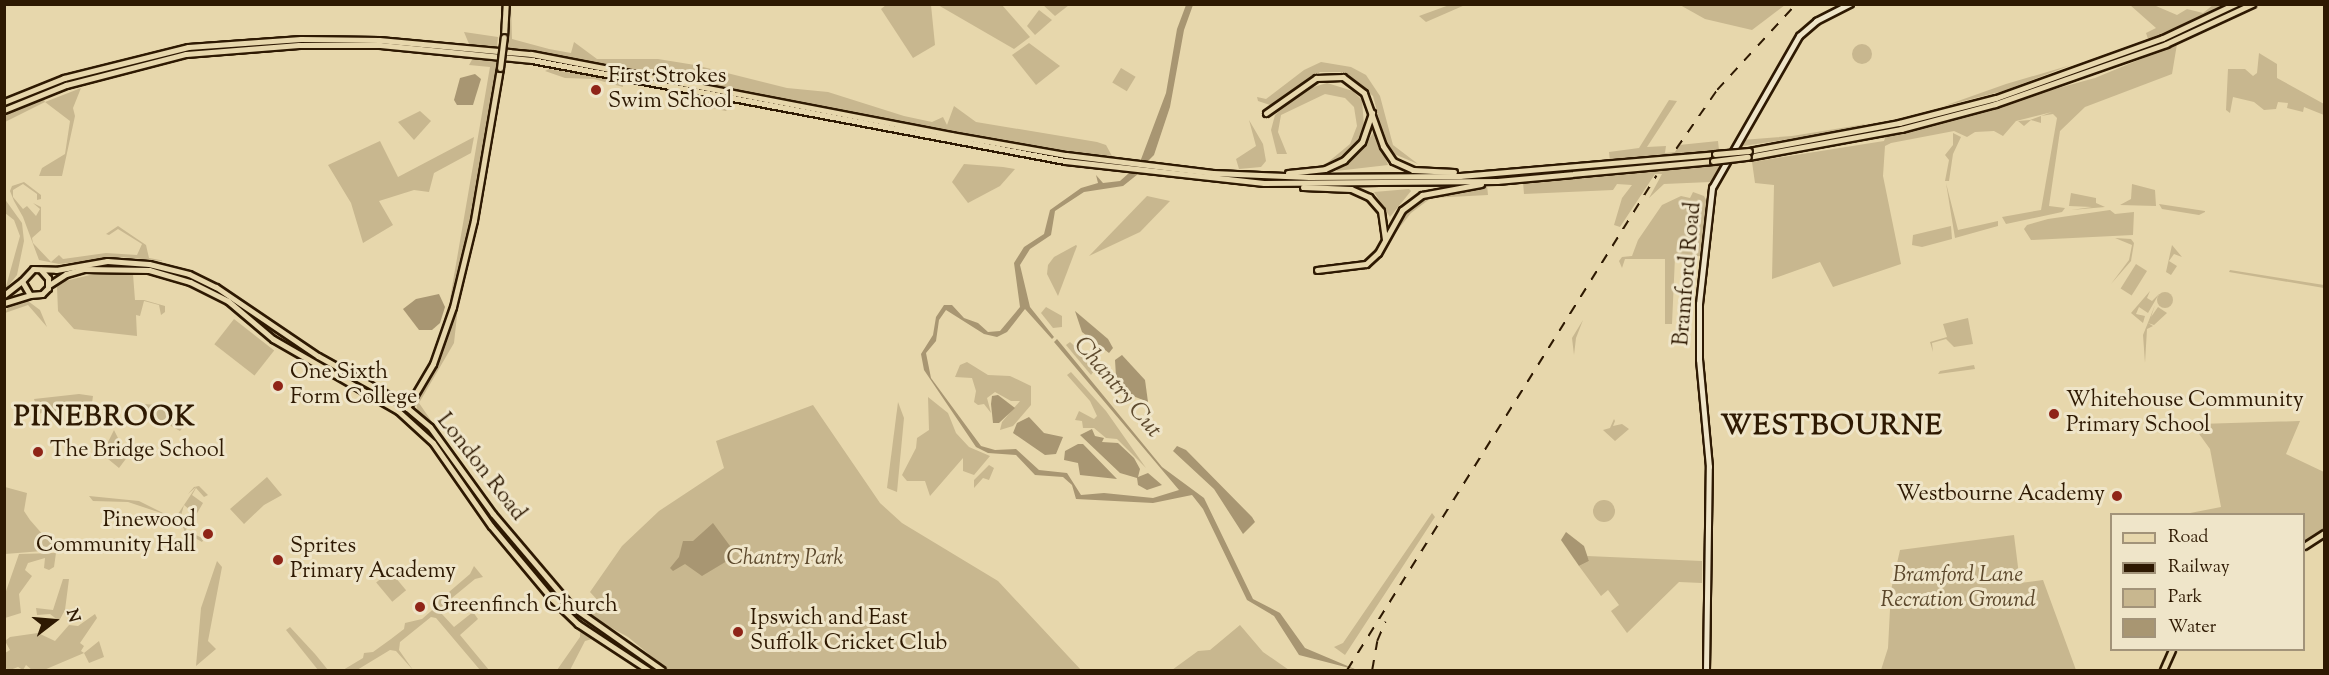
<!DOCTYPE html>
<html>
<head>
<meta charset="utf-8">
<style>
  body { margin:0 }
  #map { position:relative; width:2329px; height:675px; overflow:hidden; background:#e7d7ac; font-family:"Sorts Mill Goudy",serif }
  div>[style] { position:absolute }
  .green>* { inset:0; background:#c8b78f; transform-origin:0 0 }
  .round { border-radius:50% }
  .water>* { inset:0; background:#a89672 }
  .roads { filter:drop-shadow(2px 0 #2e1902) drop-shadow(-2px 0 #2e1902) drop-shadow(0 2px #2e1902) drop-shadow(0 -2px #2e1902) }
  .secondary>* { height:4.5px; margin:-2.25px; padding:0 2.25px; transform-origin:2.25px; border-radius:2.25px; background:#efe5c9 }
  .primary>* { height:5px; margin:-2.5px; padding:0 2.5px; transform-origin:2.5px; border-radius:2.5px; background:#e7d7ac }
  .trunk>* { height:5px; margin:-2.5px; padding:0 2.5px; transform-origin:2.5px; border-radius:2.5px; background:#e7d7ac }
  .rail>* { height:1.5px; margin-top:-0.75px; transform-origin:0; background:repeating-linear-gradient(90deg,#2e1902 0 10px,transparent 0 20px) }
  .bridges { filter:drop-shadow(2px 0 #2e1902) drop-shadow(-2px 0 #2e1902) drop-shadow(0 2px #2e1902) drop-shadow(0 -2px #2e1902) }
  .primary-bridge>* { height:5px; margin:-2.5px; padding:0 2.5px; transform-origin:2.5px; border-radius:2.5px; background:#e7d7ac }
  .trunk-bridge>* { height:5px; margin:-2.5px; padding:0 2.5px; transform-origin:2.5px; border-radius:2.5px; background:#e7d7ac }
  .dots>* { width:16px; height:16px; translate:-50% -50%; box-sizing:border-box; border:3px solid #efe5c9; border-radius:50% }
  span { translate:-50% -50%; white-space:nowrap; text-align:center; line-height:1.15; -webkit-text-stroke:6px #efe5c9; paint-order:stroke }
  .poi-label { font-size:22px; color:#2e1902 }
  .left { translate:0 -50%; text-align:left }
  .right { translate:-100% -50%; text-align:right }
  .street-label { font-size:22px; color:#2e1902 }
  .park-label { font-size:22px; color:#5c482c; font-style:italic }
  .water-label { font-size:24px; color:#5f4b2f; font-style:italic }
  .district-label { font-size:28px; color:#2e1902; font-weight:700; letter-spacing:1.5px }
  .frame { position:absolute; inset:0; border:6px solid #2e1902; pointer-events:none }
  .legend { position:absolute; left:2110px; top:513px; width:195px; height:138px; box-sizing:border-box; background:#efe5c9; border:2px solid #a29379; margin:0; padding:8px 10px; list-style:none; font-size:18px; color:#2e1902 }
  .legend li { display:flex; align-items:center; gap:12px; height:30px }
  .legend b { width:30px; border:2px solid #a29379 }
  .north { position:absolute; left:24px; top:591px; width:60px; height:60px; -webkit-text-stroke:4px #efe5c9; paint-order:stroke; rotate:74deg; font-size:16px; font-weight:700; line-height:24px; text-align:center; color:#2e1902 }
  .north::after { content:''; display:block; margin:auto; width:21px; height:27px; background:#2e1902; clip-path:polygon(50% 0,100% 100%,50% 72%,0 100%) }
</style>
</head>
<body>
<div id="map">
  <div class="green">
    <div style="clip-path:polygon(1042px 4px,1069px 4px,1069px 5px,1055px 16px)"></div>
    <div style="clip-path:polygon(1452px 4px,1465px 5px,1426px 22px,1419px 16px)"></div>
    <div style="clip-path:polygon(511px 5px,512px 39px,549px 49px,571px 53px,574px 42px,597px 59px,658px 59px,695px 65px,787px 88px,828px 92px,904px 116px,932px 122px,943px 117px,947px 125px,954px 106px,976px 122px,1097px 142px,1106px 145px,1112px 156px,1087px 155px,969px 136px,694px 81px,506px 48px)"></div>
    <div style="clip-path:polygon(886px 5px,931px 5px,935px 45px,913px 58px,881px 9px)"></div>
    <div style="clip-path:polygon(938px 5px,1002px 5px,1030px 37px,1014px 49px)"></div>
    <div style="clip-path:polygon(1680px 5px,1785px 5px,1752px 30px,1705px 19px)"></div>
    <div style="clip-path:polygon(2130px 5px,2156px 6px,2177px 15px,2187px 9px,2203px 13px,2213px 5px,2229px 5px,2148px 39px,2146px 33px,2156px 28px)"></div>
    <div style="clip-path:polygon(1039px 10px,1052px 20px,1035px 35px,1027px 26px)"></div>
    <div style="clip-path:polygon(464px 32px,498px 37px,497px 47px,469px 44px)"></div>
    <div style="clip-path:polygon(1029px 43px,1060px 66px,1036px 85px,1012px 55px)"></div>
    <div style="clip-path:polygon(2177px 44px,2172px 74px,2085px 107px,2060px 131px,2049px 206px,2065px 208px,2062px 212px,2006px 224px,2002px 217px,2041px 210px,2057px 118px,2053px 114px,2041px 116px,2041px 123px,2031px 120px,2024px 126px,2018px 121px,2030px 120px,2052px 112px,2016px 121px,2003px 136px,1994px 131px,1975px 132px,1967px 137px,1954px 131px,1891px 143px,1885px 146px,1883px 176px,1901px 264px,1833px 287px,1820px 262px,1772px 279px,1774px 185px,1755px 183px,1752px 162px,1884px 141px,1886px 135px,2095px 78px)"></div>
    <div class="round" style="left:1852px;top:44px;width:20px;height:20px"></div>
    <div style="clip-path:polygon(2259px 53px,2277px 64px,2277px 78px,2324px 104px,2324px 115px,2304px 107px,2303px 112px,2287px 108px,2288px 103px,2278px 102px,2276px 109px,2264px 110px,2254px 102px,2233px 97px,2230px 113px,2226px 110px,2228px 69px,2245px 69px,2253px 76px,2257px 73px)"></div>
    <div style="clip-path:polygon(473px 58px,498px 58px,500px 68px,460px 288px,454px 343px,419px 403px,494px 512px,436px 429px,418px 412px,415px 399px,436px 366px,455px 301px,450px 299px,490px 67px,469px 65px)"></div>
    <div style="clip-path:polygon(1321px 62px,1351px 67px,1366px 75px,1380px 96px,1393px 145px,1418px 164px,1394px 154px,1384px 138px,1373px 96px,1343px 72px,1320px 72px,1270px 105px,1258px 101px,1257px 97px,1266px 99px,1304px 70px)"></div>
    <div style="clip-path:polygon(2071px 65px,2003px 91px,1944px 106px,2006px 84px)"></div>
    <div style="left:1121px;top:68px;width:17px;height:17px;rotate:31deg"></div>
    <div style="clip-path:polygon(549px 69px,622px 81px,623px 87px,594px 79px,565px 78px,545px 71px)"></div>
    <div style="clip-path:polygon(1327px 83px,1353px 91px,1362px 100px,1364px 126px,1356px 143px,1335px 161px,1327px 163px,1350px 144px,1357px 126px,1354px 107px,1345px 98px,1325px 94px,1281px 115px,1278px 132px,1287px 154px,1277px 154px,1271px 130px,1275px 115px,1303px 90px)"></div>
    <div style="clip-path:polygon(81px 88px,73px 108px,75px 116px,62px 176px,39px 176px,42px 168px,65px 154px,70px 121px,45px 102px,5px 122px,4px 113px,34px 100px,43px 97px,45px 102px)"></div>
    <div style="clip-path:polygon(712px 98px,731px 103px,731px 105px,726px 111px,703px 106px)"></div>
    <div style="clip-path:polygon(1669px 100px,1677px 101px,1647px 147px,1666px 146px,1665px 153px,1675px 152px,1679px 145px,1718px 141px,1719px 150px,1610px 162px,1609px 152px,1639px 148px)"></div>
    <div style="clip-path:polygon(420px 111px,431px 121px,414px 140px,398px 122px)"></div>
    <div style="clip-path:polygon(1249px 120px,1263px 144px,1266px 161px,1261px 167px,1239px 169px,1236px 159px,1256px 146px)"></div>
    <div style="clip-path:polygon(1866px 124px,1849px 130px,1743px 146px,1742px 140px,1792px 136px)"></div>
    <div style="clip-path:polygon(1375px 130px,1388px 165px,1336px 171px,1361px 151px)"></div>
    <div style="clip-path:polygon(1953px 133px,1961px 137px,1953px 154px,1949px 181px,1945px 181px,1949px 160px,1945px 155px,1953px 145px)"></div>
    <div style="clip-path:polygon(474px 137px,471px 153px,434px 173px,429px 192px,414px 190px,379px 201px,393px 225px,363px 243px,351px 203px,328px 165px,380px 141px,398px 177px)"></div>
    <div style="clip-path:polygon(1723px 163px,1710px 182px,1664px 184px,1649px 198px,1662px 174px,1655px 174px,1620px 227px,1614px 225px,1622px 198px,1632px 185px,1617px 184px,1613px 190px,1524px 194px,1523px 182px)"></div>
    <div style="clip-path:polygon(964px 164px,1003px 167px,1015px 169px,1000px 186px,968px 203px,952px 182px)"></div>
    <div style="clip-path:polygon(24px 182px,41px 195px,41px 199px,37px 200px,37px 194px,23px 184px,13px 190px,13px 197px,23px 209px,27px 206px,36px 216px,40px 209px,33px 203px,41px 207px,41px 230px,32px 238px,33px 243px,51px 262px,59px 255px,63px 259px,106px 253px,137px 255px,142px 244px,118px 229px,109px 235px,106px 234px,118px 226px,146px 245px,149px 258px,165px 261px,120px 257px,59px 264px,39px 260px,23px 217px,14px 201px,10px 191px,12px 186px)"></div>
    <div style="clip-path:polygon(1946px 183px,1958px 230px,1998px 221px,1998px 226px,1955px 238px)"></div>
    <div style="clip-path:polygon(2132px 184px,2155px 190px,2156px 206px,2120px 205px,2131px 199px)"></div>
    <div style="clip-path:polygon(1487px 185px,1488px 195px,1431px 198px,1411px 213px,1377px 256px,1404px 212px,1418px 200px)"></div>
    <div style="clip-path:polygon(1409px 189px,1411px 191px,1390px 217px,1374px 192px)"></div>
    <div style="clip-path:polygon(1693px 192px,1704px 196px,1707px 202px,1701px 256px,1675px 257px,1672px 324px,1665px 324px,1665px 259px,1625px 259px,1622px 268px,1619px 261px,1622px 257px,1632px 256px,1638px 240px,1662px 205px,1681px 196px,1690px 198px)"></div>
    <div style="clip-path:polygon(2071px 193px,2096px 198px,2096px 203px,2105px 207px,2071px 210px,2092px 207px,2069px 206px)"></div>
    <div style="clip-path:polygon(1147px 196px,1170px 201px,1140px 232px,1089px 256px)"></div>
    <div style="clip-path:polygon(4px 198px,22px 223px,24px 241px,17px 275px,5px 290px,20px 236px,14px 220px,5px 213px)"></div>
    <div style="clip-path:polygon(2159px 204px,2205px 211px,2205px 212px,2199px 215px,2162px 209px)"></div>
    <div style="clip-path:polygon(2110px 210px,2115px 214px,2134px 212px,2133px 235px,2031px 240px,2024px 229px,2027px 225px,2048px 219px)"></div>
    <div style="clip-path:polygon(1951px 226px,1952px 239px,1922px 247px,1912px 245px,1913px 235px)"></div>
    <div style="clip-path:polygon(2115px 238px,2131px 239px,2134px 243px,2131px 261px,2111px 284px,2129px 260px,2132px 245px)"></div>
    <div style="clip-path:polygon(1076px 245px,1077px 246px,1058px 296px,1047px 274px,1048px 265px,1054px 257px)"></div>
    <div style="clip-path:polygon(2172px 245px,2182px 257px,2174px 254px,2169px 261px,2177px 266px,2171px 275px,2166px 272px)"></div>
    <div style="left:2136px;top:264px;width:13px;height:29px;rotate:32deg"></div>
    <div style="clip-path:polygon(2230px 270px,2324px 285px,2324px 288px,2229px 272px)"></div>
    <div style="clip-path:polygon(94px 274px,133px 274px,135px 300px,144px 300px,165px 306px,165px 312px,161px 315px,159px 305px,144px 301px,140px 316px,136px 315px,137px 336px,74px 329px,58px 311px,57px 287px,65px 281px)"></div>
    <div style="clip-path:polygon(2150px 291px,2147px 298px,2152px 301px,2159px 294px,2148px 313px,2139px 307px,2136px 314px,2145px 316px,2143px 323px,2131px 313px)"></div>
    <div class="round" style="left:2157px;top:292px;width:16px;height:16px"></div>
    <div style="clip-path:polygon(28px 301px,40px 310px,47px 327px,28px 305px,5px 313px,10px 304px)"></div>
    <div style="clip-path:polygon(2155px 305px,2151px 317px,2158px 307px,2167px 313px,2154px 325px,2148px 323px,2153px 326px,2147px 329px,2145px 363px,2143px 335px)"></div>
    <div style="clip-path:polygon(1046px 307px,1062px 316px,1062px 327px,1053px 328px,1041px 313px)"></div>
    <div style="clip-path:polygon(1968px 318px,1973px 344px,1954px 347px,1946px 339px,1932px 343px,1933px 352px,1930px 342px,1947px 337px,1943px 324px)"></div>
    <div style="left:234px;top:319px;width:51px;height:32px;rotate:38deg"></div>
    <div style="clip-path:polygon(1583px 320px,1576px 338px,1574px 355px,1572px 338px)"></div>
    <div style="clip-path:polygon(1070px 342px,1093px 363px,1096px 368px,1091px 375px,1066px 345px)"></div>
    <div style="clip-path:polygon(967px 362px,988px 375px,1010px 376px,1031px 386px,1031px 405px,1013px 426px,1000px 430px,1002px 422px,1020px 401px,1011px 401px,995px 392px,987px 398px,991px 413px,984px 404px,978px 405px,974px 402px,976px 391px,972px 378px,955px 377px,960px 365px)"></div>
    <div style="clip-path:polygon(1974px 365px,1975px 369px,1938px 374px,1940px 371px)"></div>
    <div style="clip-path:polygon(1071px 372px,1106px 411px,1146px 468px,1117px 439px,1106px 438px,1094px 428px,1083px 428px,1082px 421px,1075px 420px,1079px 411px,1094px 419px,1097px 416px,1090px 401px,1067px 375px)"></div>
    <div style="clip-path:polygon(79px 394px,93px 396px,91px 410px,69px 408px,55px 413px,53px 408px,39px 414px,34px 399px)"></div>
    <div style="clip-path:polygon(928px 397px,948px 413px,956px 433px,969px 447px,990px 456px,974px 475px,963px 471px,963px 458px,930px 496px,925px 481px,907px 481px,902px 475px,916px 448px,917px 438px,929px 430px)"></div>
    <div style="clip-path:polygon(898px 402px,904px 418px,897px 492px,887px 488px)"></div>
    <div style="clip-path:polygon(129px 403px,157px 405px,186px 423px,180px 431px)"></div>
    <div style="clip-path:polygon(813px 405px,880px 503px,902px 523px,998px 581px,1081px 670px,668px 670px,628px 637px,588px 615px,601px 604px,590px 592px,622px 546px,659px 511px,724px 468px,716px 441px)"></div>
    <div style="clip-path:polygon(1614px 419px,1615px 421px,1613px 426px,1622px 424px,1629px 429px,1615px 441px,1603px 430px,1610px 428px)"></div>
    <div style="clip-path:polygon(2300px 421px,2286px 454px,2324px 472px,2324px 533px,2304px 546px,2304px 514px,2185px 514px,2221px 507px,2210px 449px,2197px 431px,2199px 424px)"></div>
    <div style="clip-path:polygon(114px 430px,119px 440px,116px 445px,128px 456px,119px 468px,102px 454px)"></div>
    <div style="clip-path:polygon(989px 465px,994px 468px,989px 480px,983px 478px,974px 488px,974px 480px)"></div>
    <div style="clip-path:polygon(267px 477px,282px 495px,264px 505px,244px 524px,230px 509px)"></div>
    <div style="clip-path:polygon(199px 486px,208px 495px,204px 497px,196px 488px,192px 495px,203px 503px,196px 515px,184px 505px,180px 519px,189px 525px,186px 530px,204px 539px,202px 542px,185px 532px,178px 514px,196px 487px,188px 494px,194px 487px)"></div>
    <div style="clip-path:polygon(5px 487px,27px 493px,24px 511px,30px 520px,44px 536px,53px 542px,65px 542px,67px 549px,5px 554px)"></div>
    <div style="clip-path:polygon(89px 496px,139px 501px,167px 515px,128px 502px,93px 501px)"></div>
    <div style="clip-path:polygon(478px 499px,571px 612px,656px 670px,648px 670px,558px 603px,474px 501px)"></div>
    <div class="round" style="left:1593px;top:500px;width:22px;height:22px"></div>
    <div style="clip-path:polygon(1432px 513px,1435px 517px,1345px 655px,1334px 647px,1343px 643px)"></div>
    <div style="clip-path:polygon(2014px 535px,2020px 583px,2043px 580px,2076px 670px,1881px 670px,1888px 648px,1891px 590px,1900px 550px)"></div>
    <div style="clip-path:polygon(56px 553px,54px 567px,49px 570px,44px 568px,45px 558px,28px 563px,25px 570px,32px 576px,19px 594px,21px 613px,5px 618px,5px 594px,19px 554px)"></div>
    <div style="clip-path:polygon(1587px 556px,1702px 561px,1702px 583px,1679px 582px,1627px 633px,1611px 611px,1619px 605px,1608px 590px,1601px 596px,1579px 566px,1589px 561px)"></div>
    <div style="clip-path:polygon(217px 561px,222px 567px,208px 641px,216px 649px,196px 666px,201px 608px)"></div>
    <div style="clip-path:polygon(474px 566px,483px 577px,475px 579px,441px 607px,441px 613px,454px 627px,473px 612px,478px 619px,460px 635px,489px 670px,480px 670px,436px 618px,431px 617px,400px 642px,399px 650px,413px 670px,396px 651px,390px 650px,357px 670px,343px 670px,363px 658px,364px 653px,373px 652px,391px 639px,404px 629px,405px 623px,422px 619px,438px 605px,440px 593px,449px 592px,470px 574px)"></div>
    <div style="left:390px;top:571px;width:25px;height:18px;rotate:50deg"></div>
    <div style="clip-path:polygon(63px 579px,69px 579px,65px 610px,59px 621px,50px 614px,37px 615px,36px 608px,53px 610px)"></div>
    <div style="clip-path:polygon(95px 614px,97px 618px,80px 643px,84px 646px,81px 651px,84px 653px,99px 641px,104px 657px,89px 663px,84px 653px,44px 670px,32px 670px,26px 665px,23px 670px,18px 667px,10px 670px,5px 668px,5px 653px,10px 650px,5px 641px,10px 637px,38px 633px,55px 641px,69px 625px,78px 626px)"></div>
    <div style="clip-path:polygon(1240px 625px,1263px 652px,1289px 670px,1172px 670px,1198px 651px,1210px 650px)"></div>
    <div style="clip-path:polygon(290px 627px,315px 654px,328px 670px,318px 670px,286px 630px)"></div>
    <div style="clip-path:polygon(580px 630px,592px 639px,585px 641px,570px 670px,557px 670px,580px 637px)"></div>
  </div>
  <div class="water">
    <div style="clip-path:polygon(1186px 5px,1193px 5px,1184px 30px,1170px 107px,1154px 155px,1146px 163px,1140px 162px,1166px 93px,1177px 29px)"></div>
    <div style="clip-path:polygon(475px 74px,481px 79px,473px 105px,457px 105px,454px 100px,460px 78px)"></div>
    <div style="clip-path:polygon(1129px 173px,1138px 174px,1123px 186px,1084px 192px,1055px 211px,1051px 235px,1030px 249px,1020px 265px,1030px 307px,1054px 337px,1052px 339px,1025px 309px,1007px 332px,997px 337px,984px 334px,946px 310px,939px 320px,936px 341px,926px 353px,931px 378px,981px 446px,995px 450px,1016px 449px,1039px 470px,1067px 473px,1081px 495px,1104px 493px,1153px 498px,1179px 490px,1054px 342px,1057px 339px,1162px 467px,1204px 498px,1253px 599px,1280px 613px,1305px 648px,1357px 670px,1299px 655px,1274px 616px,1247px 600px,1203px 509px,1192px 495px,1153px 503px,1076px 499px,1072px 485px,1063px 477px,1035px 475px,1016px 455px,988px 453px,976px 447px,924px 370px,921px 354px,933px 335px,936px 317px,944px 305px,952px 305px,964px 318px,978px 323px,988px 332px,1000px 331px,1020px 307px,1014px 263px,1024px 247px,1044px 234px,1050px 210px,1081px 188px,1098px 183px,1096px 175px,1103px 183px,1120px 181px)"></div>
    <div style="clip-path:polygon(439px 294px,445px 307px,440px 323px,432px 330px,419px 330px,403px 309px,416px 299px)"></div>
    <div style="clip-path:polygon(1075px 311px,1108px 339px,1113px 348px,1109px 353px,1082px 332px)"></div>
    <div style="clip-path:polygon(1122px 355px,1145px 380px,1148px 402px,1128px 394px,1116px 376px,1115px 360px)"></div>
    <div style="clip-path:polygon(998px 395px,1015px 408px,999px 423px,993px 423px,991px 404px,992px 396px)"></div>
    <div style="clip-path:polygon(1029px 417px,1044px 433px,1063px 437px,1056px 454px,1045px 455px,1013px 433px,1017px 423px)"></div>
    <div style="clip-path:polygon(1092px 429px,1095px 436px,1104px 438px,1102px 442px,1118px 443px,1134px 458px,1140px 469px,1138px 477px,1148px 473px,1162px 485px,1147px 490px,1138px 485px,1137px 478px,1120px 473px,1080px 435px)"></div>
    <div style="clip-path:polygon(1078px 444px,1083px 444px,1117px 479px,1080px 475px,1078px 463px,1064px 460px,1065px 451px)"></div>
    <div style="clip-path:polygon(1177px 446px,1186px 450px,1252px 517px,1255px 522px,1243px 534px,1214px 489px,1173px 451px)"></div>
    <div style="clip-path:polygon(713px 523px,733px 550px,727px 561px,702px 576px,685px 564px,673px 571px,670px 568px,679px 557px,683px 541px,693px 541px)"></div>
    <div style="clip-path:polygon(1566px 532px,1584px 546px,1589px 561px,1579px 566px,1561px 540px)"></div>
  </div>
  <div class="roads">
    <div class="secondary">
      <div style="left:1706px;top:670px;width:203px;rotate:-89.2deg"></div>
      <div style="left:1709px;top:467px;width:107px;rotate:-95.3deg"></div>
      <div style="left:1699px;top:360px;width:56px;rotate:-90deg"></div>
      <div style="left:1699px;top:304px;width:117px;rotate:-83.6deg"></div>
      <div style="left:1712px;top:188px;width:175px;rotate:-60.2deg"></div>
      <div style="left:1799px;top:36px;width:23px;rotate:-41deg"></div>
      <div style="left:1816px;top:21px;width:38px;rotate:-27deg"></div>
    </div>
    <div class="primary">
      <div style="left:504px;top:37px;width:33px;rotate:-87deg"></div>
      <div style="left:41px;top:270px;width:11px;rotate:49deg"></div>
      <div style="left:48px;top:278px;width:10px;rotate:90deg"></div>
      <div style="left:48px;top:288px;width:8px;rotate:135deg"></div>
      <div style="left:42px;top:294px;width:12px;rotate:175deg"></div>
      <div style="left:30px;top:295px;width:16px;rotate:-120deg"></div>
      <div style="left:22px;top:281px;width:16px;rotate:-47deg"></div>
      <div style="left:33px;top:269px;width:23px;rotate:2deg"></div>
      <div style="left:56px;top:270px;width:52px;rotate:-10deg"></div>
      <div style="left:107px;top:261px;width:42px;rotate:4.1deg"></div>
      <div style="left:149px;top:264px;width:41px;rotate:14deg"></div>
      <div style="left:189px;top:274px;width:30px;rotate:26deg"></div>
      <div style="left:216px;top:287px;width:123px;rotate:34.1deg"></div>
      <div style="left:318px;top:356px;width:93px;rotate:29.1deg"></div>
      <div style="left:399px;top:401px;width:40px;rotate:40deg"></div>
      <div style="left:430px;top:427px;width:107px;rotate:54.1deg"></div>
      <div style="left:493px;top:514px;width:121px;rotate:49.7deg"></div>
      <div style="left:571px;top:606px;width:111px;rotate:35.1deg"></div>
      <div style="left:49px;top:285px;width:20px;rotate:-33deg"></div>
      <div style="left:66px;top:274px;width:19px;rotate:-16deg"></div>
      <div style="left:84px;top:269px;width:65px;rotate:0.9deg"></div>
      <div style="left:149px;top:270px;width:43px;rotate:16.3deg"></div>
      <div style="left:190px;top:282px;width:42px;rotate:26.6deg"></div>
      <div style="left:228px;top:301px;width:59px;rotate:40.2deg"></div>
      <div style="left:273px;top:339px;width:144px;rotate:29.9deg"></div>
      <div style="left:398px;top:411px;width:47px;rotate:42.4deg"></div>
      <div style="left:433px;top:443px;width:101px;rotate:55.1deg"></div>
      <div style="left:491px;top:526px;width:95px;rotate:50.1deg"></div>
      <div style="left:552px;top:599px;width:36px;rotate:44deg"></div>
      <div style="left:578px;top:624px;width:84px;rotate:33.3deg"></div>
      <div style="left:4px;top:295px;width:23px;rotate:-38deg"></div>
      <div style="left:4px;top:303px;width:27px;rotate:-17deg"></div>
      <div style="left:407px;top:408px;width:51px;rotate:-59.4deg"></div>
      <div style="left:433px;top:364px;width:60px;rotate:-70.7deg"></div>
      <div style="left:453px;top:307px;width:89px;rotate:-76.4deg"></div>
      <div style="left:474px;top:220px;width:154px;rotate:-80.3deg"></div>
      <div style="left:2304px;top:546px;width:24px;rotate:-33deg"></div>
      <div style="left:2163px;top:670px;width:22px;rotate:-66deg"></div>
    </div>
    <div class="trunk">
      <div style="left:4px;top:102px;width:65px;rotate:-21.8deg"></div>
      <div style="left:64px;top:78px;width:128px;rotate:-14deg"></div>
      <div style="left:188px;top:47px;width:113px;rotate:-4deg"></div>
      <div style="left:301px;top:39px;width:78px;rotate:0.7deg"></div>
      <div style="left:379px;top:40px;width:153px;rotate:5.3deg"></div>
      <div style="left:531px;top:54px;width:428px;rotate:10.9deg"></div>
      <div style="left:951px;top:135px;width:117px;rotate:9.9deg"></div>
      <div style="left:1066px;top:155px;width:148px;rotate:7deg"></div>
      <div style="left:1213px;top:173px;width:96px;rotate:2.4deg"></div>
      <div style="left:1309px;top:177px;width:151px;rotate:-0.4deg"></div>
      <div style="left:1460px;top:176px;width:256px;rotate:-4.9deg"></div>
      <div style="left:4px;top:110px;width:67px;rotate:-22deg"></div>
      <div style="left:66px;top:85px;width:124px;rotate:-14.5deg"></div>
      <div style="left:186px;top:54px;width:113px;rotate:-4.6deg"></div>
      <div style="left:299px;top:45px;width:81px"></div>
      <div style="left:380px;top:45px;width:153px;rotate:5.6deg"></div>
      <div style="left:532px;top:60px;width:542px;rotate:10.73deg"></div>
      <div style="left:1065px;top:161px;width:200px;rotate:6.3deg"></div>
      <div style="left:1264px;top:183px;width:233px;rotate:-0.5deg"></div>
      <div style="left:1497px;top:181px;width:217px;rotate:-5.3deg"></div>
      <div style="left:1266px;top:113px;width:61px;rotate:-35deg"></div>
      <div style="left:1316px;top:78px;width:27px;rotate:-2deg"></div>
      <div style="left:1343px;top:77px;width:26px;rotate:37deg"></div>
      <div style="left:1364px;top:93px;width:56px;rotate:70.3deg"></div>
      <div style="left:1383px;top:146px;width:18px;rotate:56deg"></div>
      <div style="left:1393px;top:161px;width:22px;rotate:24deg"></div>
      <div style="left:1413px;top:170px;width:41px;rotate:2.8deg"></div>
      <div style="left:1749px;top:151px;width:153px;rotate:-10.6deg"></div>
      <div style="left:1899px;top:123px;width:100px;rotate:-14.5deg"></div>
      <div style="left:1996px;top:98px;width:177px;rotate:-19.8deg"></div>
      <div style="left:2163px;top:38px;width:80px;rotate:-25.3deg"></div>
      <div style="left:1748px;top:157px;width:156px;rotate:-10.4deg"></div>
      <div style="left:1901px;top:129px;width:97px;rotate:-14.9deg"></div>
      <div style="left:1995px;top:104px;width:181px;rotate:-19.3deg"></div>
      <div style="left:2166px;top:44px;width:95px;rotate:-24.9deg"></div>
      <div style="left:1288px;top:173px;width:37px;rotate:-6deg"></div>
      <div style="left:1325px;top:169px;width:21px;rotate:-25deg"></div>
      <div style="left:1344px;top:160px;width:25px;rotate:-45deg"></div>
      <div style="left:1362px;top:142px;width:31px;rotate:-71deg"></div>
      <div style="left:1303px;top:187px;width:48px;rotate:2.4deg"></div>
      <div style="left:1351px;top:189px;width:20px;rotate:24deg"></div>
      <div style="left:1369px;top:197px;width:18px;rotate:49deg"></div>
      <div style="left:1381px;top:211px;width:29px;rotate:82deg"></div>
      <div style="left:1317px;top:270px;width:49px;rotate:-7deg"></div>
      <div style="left:1366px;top:264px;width:16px;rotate:-43deg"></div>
      <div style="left:1378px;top:253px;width:49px;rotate:-60.8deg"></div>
      <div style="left:1402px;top:210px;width:25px;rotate:-37deg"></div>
      <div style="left:1422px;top:195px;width:60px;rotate:-10.6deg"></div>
    </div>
  </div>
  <div class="rail">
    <div style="left:1676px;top:149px;width:72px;rotate:-55.2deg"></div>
    <div style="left:1717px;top:90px;width:117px;rotate:-47.4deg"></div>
    <div style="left:1347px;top:670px;width:583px;rotate:-57.97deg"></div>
    <div style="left:1372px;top:670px;width:29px;rotate:-80deg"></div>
    <div style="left:1377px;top:641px;width:21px;rotate:-67deg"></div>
  </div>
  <div class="bridges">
    <div class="primary-bridge">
      <div style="left:500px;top:68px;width:31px;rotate:-83deg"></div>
    </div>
    <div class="trunk-bridge">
      <div style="left:1715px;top:154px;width:34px;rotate:-5deg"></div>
      <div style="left:1713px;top:161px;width:35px;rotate:-7deg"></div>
    </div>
  </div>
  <div class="dots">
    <div style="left:596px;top:90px;background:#8f2418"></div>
    <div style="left:278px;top:386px;background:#8f2418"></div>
    <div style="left:2054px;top:414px;background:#8f2418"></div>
    <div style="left:38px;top:452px;background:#8f2418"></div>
    <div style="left:2117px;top:496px;background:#8f2418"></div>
    <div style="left:208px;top:534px;background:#8f2418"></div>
    <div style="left:278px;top:560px;background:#8f2418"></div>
    <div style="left:420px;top:607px;background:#8f2418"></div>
    <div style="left:738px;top:632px;background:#8f2418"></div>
  </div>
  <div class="poi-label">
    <span class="left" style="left:608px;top:90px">First Strokes<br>Swim School</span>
    <span class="left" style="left:290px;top:386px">One Sixth<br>Form College</span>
    <span class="left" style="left:2066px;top:414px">Whitehouse Community<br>Primary School</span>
    <span class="left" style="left:50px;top:452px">The Bridge School</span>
    <span class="right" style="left:2105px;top:496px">Westbourne Academy</span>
    <span class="right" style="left:196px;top:534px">Pinewood<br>Community Hall</span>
    <span class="left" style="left:290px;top:560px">Sprites<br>Primary Academy</span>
    <span class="left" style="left:432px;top:607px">Greenfinch Church</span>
    <span class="left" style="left:750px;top:632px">Ipswich and East<br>Suffolk Cricket Club</span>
  </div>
  <div class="street-label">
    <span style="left:1689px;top:274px;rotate:-85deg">Bramford Road</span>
    <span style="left:480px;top:468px;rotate:52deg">London Road</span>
  </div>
  <div class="park-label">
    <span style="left:785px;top:560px">Chantry Park</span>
    <span style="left:1958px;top:589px">Bramford Lane<br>Recration Ground</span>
  </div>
  <div class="water-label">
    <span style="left:1117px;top:388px;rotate:50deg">Chantry Cut</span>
  </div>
  <div class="district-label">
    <span style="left:105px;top:418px">PINEBROOK</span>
    <span style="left:1832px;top:427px">WESTBOURNE</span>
  </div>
  <div class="frame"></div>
  <ul class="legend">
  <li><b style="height:8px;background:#e7d7ac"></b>Road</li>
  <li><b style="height:8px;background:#2e1902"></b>Railway</li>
  <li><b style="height:16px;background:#c8b78f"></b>Park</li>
  <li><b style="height:16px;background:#a89672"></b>Water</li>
  </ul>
  <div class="north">N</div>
</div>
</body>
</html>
